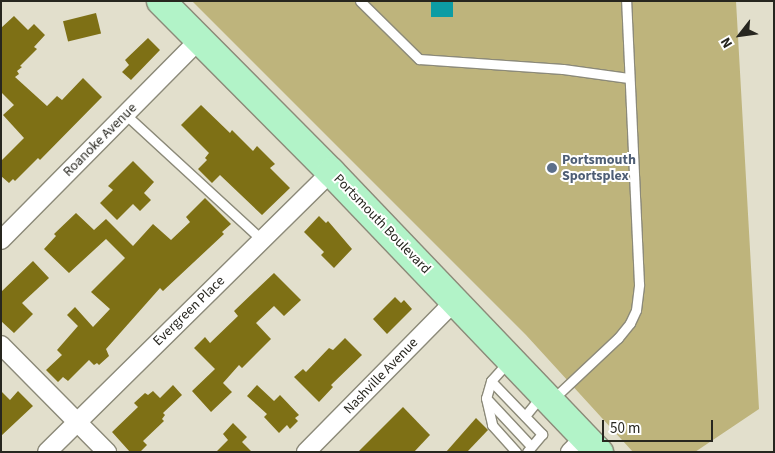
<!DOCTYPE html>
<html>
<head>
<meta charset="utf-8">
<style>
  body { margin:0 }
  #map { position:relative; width:775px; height:453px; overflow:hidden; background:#e2dfcc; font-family:"Source Sans 3",sans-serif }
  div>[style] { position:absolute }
  .green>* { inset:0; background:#beb47c }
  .water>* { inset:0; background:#0d9ca4; transform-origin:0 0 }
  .building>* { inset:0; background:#7e7015; transform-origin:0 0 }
  .roads { filter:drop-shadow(1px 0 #8c8a79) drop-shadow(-1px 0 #8c8a79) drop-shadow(0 1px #8c8a79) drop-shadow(0 -1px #8c8a79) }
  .service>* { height:9px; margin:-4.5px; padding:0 4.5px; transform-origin:4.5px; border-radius:4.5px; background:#fff }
  .minor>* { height:18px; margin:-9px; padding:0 9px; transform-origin:9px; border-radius:9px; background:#fff }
  .primary>* { height:28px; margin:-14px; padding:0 14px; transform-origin:14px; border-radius:14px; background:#b2f3c8 }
  .dots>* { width:14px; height:14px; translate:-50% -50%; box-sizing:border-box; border:2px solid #fff; border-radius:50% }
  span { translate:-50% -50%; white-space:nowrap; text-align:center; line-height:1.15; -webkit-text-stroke:4px #fff; paint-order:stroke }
  .street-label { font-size:14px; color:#27261f }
  .service-label { font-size:14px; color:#4e5e75; font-weight:700 }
  .left { translate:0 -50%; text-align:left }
  .frame { position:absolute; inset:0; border:2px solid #27261f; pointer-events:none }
  .north { position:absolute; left:715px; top:10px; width:50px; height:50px; -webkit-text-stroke:4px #fff; paint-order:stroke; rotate:240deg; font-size:14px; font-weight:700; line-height:20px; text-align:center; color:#27261f }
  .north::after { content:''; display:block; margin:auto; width:18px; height:22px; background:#27261f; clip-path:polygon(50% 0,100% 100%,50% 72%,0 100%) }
  .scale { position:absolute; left:602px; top:420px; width:111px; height:22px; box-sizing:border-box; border:2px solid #27261f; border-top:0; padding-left:6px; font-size:15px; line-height:18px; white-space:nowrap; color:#27261f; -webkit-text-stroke:4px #fff; paint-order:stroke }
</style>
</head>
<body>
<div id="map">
  <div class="green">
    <div style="clip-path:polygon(192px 1px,736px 1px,759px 409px,695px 452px,633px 452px,526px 335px)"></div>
  </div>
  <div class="water">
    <div style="left:431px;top:1px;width:22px;height:16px"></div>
  </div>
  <div class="building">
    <div style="left:96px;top:13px;width:21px;height:34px;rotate:76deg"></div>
    <div style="clip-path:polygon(14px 16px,28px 30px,34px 24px,45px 35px,34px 47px,37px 49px,20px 66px,22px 67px,17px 71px,19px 74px,15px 77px,47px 106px,57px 96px,62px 100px,83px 78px,102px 97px,40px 160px,38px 158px,15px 181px,13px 179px,9px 183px,1px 176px,1px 161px,24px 138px,3px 115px,14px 105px,1px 92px,1px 28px)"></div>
    <div style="clip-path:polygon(148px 38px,160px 50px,131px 80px,122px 72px,129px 65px,125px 60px)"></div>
    <div style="clip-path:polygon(201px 105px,230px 133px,232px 130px,253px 151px,257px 146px,275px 164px,270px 168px,290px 188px,262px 215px,220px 175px,212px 183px,198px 169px,207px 160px,205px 158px,209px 153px,181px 125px)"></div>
    <div style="clip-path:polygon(133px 161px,154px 182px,144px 193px,151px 200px,140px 211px,133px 204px,117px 220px,100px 203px,113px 190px,108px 186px)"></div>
    <div style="clip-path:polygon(205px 198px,231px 224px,222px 232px,224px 234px,163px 291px,160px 288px,106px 349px,109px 356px,99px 365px,97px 363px,94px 365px,89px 360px,68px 381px,63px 377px,58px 382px,46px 370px,62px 355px,57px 350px,78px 326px,67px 315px,75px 307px,93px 327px,110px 309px,91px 292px,125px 258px,106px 239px,69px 273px,44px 249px,56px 236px,54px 234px,76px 213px,94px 230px,106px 219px,133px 246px,153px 224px,171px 240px,190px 222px,186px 217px)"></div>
    <div style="clip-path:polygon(319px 216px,326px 223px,328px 221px,352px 249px,334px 268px,321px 255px,324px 252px,304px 232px)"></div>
    <div style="clip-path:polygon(33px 261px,49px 278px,22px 303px,33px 314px,14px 333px,1px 321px,1px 292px)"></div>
    <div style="clip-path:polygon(274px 273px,301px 300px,284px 316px,274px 306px,256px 323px,271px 339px,242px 368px,239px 365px,223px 383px,232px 392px,211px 412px,192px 391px,215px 369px,194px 348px,205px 337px,210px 343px,238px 316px,234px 311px)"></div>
    <div style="clip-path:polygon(395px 297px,401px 303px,404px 300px,412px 309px,387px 334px,373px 319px)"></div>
    <div style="clip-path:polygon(345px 338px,362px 355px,331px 385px,333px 387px,319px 402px,294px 377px,303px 369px,306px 372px,329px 348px,333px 350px)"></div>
    <div style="clip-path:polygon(173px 385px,182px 395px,163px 413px,165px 415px,162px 419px,164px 421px,143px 441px,147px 445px,140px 452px,130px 452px,112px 432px,138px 407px,134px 403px,145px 393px,148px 395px,153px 391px,160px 398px)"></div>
    <div style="clip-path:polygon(257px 385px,274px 401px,280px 395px,299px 415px,295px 418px,298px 421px,290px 429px,287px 425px,279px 433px,264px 417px,267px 414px,247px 396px)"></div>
    <div style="clip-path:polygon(1px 391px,10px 400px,18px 391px,33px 406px,1px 436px)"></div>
    <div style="clip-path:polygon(403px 407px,430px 435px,414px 452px,358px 452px)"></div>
    <div style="clip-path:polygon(476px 418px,488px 430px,467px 452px,446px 452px)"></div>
    <div style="clip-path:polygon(233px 423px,247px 437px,242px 442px,252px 452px,216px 452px,228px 440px,223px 434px)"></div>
  </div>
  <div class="roads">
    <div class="service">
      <div style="left:360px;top:1px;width:83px;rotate:44.5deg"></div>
      <div style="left:419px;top:59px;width:144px;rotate:4deg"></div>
      <div style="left:563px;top:69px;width:66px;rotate:7.9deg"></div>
      <div style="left:125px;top:114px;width:186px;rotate:42.6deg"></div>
      <div style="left:508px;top:362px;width:25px;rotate:132deg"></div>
      <div style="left:491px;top:381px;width:18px;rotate:106deg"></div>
      <div style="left:486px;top:398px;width:28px;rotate:77deg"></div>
      <div style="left:492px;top:425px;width:36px;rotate:48deg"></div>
      <div style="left:491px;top:381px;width:74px;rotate:46.1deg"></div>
      <div style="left:542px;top:434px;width:23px;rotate:130deg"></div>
      <div style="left:487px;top:399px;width:64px;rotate:46.9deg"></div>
      <div style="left:553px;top:399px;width:89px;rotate:-43.2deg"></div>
      <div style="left:618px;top:338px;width:19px;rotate:-51deg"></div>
      <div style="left:630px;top:323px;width:14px;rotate:-65deg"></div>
      <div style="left:636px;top:310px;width:26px;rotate:-83deg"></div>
      <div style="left:639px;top:284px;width:283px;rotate:-92.6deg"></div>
      <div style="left:525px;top:416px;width:27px;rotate:-51deg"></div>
    </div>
    <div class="minor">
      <div style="left:1px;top:240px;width:281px;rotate:-45.3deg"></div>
      <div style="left:1px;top:345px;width:151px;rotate:45.3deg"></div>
      <div style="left:47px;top:452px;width:399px;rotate:-44.6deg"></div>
      <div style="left:306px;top:452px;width:212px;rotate:-45.4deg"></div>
      <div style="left:570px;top:452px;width:21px;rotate:-45deg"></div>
    </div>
    <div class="primary">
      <div style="left:161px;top:1px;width:241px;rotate:45.2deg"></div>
      <div style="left:331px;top:172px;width:388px;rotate:46.3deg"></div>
    </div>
  </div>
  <div class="dots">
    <div style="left:552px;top:168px;background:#5c6f8a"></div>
  </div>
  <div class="street-label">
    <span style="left:100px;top:140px;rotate:-45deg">Roanoke Avenue</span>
    <span style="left:382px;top:224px;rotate:46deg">Portsmouth Boulevard</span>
    <span style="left:189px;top:311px;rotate:-44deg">Evergreen Place</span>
    <span style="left:381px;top:376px;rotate:-46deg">Nashville Avenue</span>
  </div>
  <div class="service-label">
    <span class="left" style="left:562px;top:168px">Portsmouth<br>Sportsplex</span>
  </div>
  <div class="frame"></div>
  <div class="north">N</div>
  <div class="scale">50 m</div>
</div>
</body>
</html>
